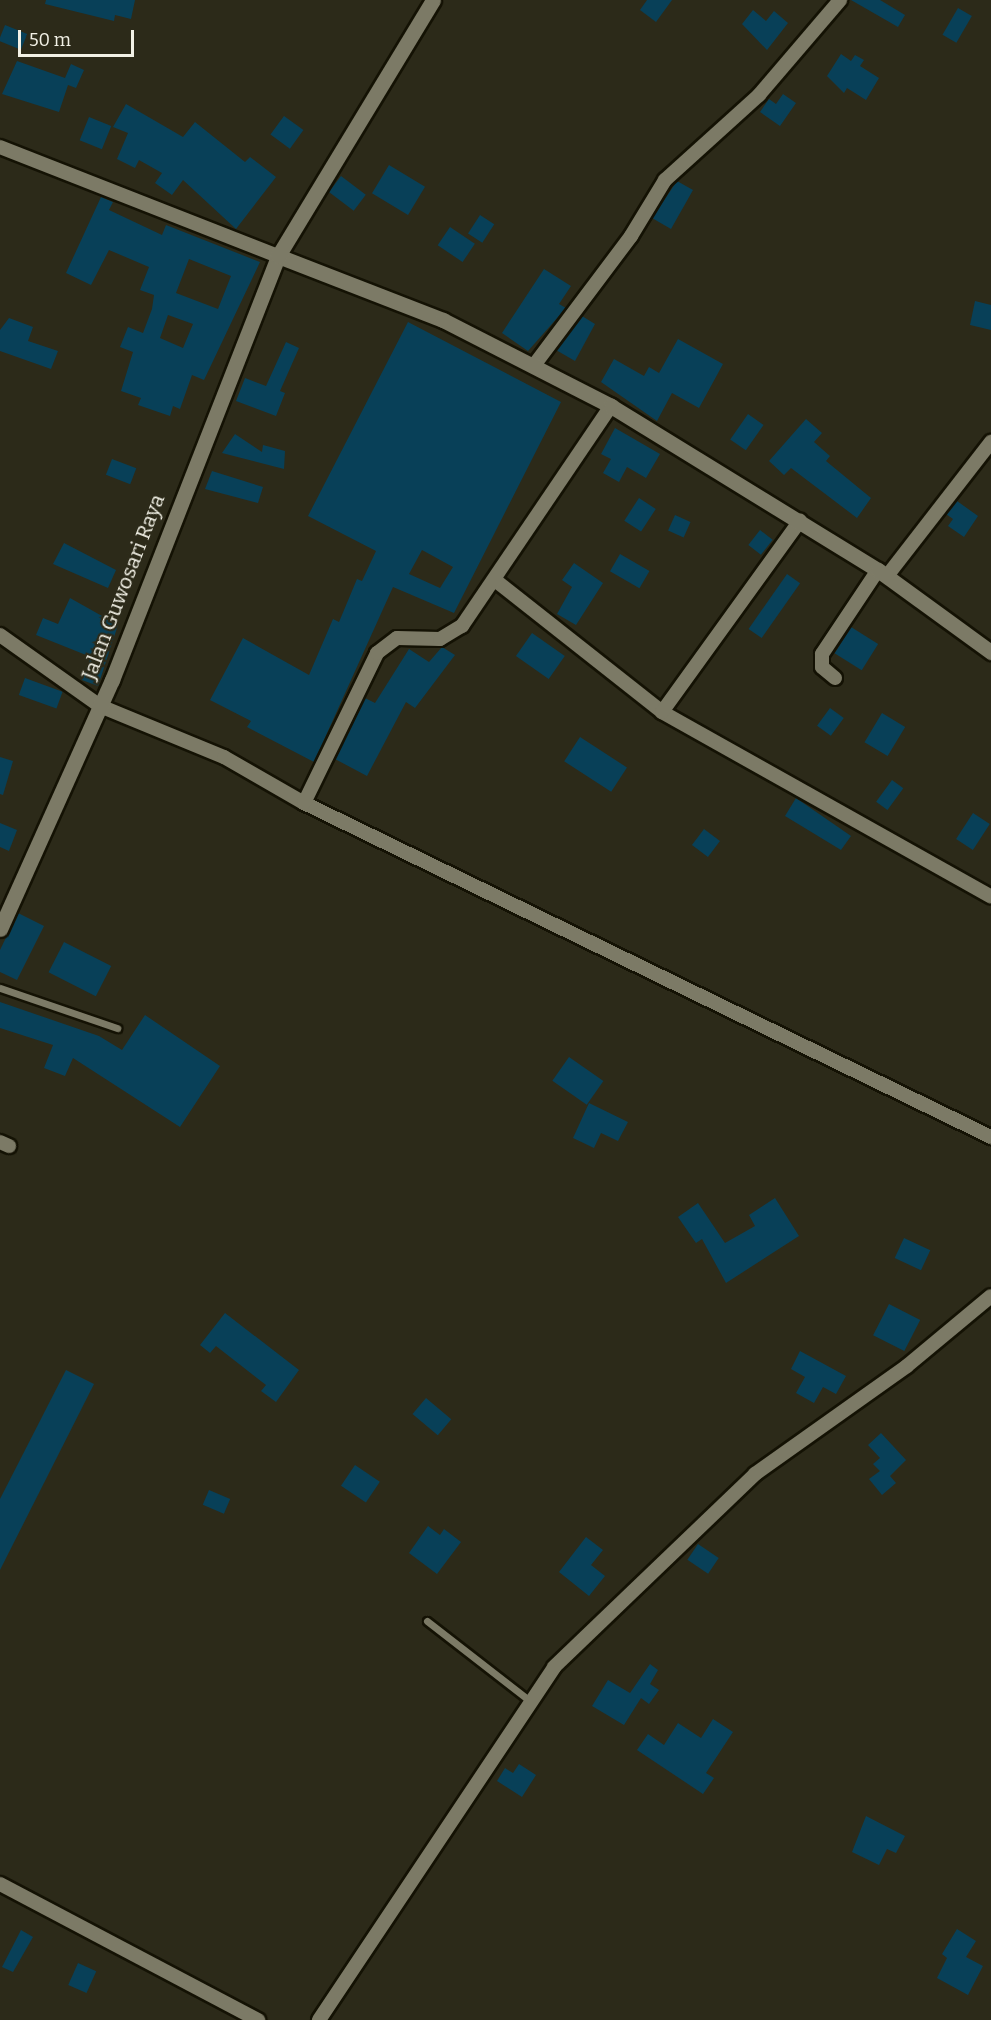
<!DOCTYPE html>
<html>
<head>
<meta charset="utf-8">
<style>
  body { margin:0 }
  #map { position:relative; width:991px; height:2020px; overflow:hidden; background:#2c2a19; font-family:Bitter,serif }
  div>[style] { position:absolute }
  .building>* { inset:0; background:#084058; transform-origin:0 0 }
  .roads { filter:drop-shadow(2px 0 #141204) drop-shadow(-2px 0 #141204) drop-shadow(0 2px #141204) drop-shadow(0 -2px #141204) }
  .service>* { height:7px; margin:-3.5px; padding:0 3.5px; transform-origin:3.5px; border-radius:3.5px; background:#7c7a66 }
  .minor>* { height:14px; margin:-7px; padding:0 7px; transform-origin:7px; border-radius:7px; background:#7c7a66 }
  .tertiary>* { height:15px; margin:-7.5px; padding:0 7.5px; transform-origin:7.5px; border-radius:7.5px; background:#7c7a66 }
  span { translate:-50% -50%; white-space:nowrap; text-align:center; line-height:1.15; -webkit-text-stroke:4.5px #2c2a19; paint-order:stroke }
  .street-label { font-size:21px; color:#f2f1e6 }
  .scale { position:absolute; left:18px; top:30px; width:116px; height:27px; box-sizing:border-box; border:3px solid #f2f1e6; border-top:0; padding-left:8px; font-size:18px; line-height:21px; white-space:nowrap; color:#f2f1e6; -webkit-text-stroke:4px #2c2a19; paint-order:stroke }
</style>
</head>
<body>
<div id="map">
  <div class="building">
    <div style="clip-path:polygon(46px 0,135px 0,131px 19px,115px 15px,114px 21px,45px 4px)"></div>
    <div style="clip-path:polygon(647px 0,672px 0,656px 22px,640px 10px)"></div>
    <div style="clip-path:polygon(851px 0,880px 0,905px 15px,898px 27px)"></div>
    <div style="left:958px;top:8px;width:16px;height:31px;rotate:30deg"></div>
    <div style="clip-path:polygon(753px 10px,766px 21px,774px 11px,788px 23px,767px 50px,742px 24px)"></div>
    <div style="left:5px;top:25px;width:24px;height:17px;rotate:22deg"></div>
    <div style="clip-path:polygon(841px 54px,851px 61px,855px 55px,864px 60px,860px 66px,879px 78px,866px 100px,847px 88px,844px 93px,827px 76px)"></div>
    <div style="clip-path:polygon(17px 61px,65px 78px,71px 64px,84px 70px,76px 88px,68px 85px,59px 112px,2px 94px)"></div>
    <div style="clip-path:polygon(783px 94px,796px 103px,780px 126px,760px 112px,769px 99px,776px 104px)"></div>
    <div style="clip-path:polygon(126px 104px,183px 137px,195px 122px,245px 162px,250px 157px,276px 177px,236px 229px,183px 180px,172px 195px,155px 183px,162px 173px,139px 160px,135px 168px,117px 159px,128px 133px,113px 127px)"></div>
    <div style="left:284px;top:116px;width:24px;height:23px;rotate:36deg"></div>
    <div style="left:89px;top:117px;width:24px;height:25px;rotate:22deg"></div>
    <div style="left:389px;top:165px;width:42px;height:33px;rotate:31deg"></div>
    <div style="left:341px;top:176px;width:31px;height:20px;rotate:37deg"></div>
    <div style="clip-path:polygon(677px 181px,693px 190px,671px 229px,652px 218px)"></div>
    <div style="clip-path:polygon(evenodd,101px 197px,113px 202px,109px 210px,162px 235px,166px 225px,260px 262px,204px 380px,192px 375px,180px 409px,173px 406px,170px 416px,138px 405px,141px 398px,121px 391px,133px 352px,120px 347px,128px 327px,143px 333px,152px 309px,154px 295px,140px 290px,149px 267px,109px 250px,91px 285px,66px 273px,101px 197px,189px 259px,231px 276px,218px 309px,176px 293px,189px 259px,101px 197px,168px 315px,193px 324px,183px 348px,160px 338px,168px 315px)"></div>
    <div style="left:480px;top:215px;width:17px;height:22px;rotate:33deg"></div>
    <div style="left:450px;top:227px;width:30px;height:22px;rotate:34deg"></div>
    <div style="clip-path:polygon(544px 269px,571px 286px,559px 304px,566px 308px,528px 351px,502px 333px)"></div>
    <div style="clip-path:polygon(975px 301px,991px 305px,991px 330px,970px 325px)"></div>
    <div style="clip-path:polygon(582px 316px,595px 324px,575px 361px,556px 350px)"></div>
    <div style="clip-path:polygon(9px 318px,33px 327px,28px 341px,58px 351px,51px 369px,0 351px,0 330px)"></div>
    <div style="clip-path:polygon(evenodd,408px 322px,561px 402px,454px 613px,393px 587px,314px 762px,247px 727px,251px 721px,210px 700px,243px 638px,309px 675px,333px 619px,339px 622px,357px 579px,362px 581px,376px 551px,308px 516px,408px 322px,422px 550px,453px 567px,440px 588px,409px 574px,422px 550px)"></div>
    <div style="clip-path:polygon(678px 339px,723px 364px,699px 408px,672px 393px,657px 421px,601px 382px,614px 359px,644px 376px,649px 367px,659px 373px)"></div>
    <div style="clip-path:polygon(286px 342px,299px 348px,280px 391px,285px 393px,276px 416px,236px 401px,245px 378px,266px 386px)"></div>
    <div style="left:748px;top:414px;width:19px;height:31px;rotate:35deg"></div>
    <div style="clip-path:polygon(806px 419px,822px 433px,814px 442px,830px 456px,826px 461px,871px 498px,857px 518px,791px 468px,784px 475px,769px 461px)"></div>
    <div style="clip-path:polygon(615px 428px,660px 454px,646px 478px,627px 467px,619px 482px,603px 473px,611px 459px,601px 454px)"></div>
    <div style="clip-path:polygon(235px 434px,262px 452px,263px 445px,285px 451px,284px 469px,222px 453px)"></div>
    <div style="left:112px;top:459px;width:26px;height:17px;rotate:21deg"></div>
    <div style="clip-path:polygon(212px 471px,263px 487px,258px 503px,205px 489px)"></div>
    <div style="left:639px;top:498px;width:20px;height:27px;rotate:33deg"></div>
    <div style="clip-path:polygon(957px 501px,978px 516px,964px 537px,948px 526px,953px 519px,946px 514px)"></div>
    <div style="left:675px;top:515px;width:17px;height:17px;rotate:24deg"></div>
    <div style="left:760px;top:530px;width:16px;height:19px;rotate:38deg"></div>
    <div style="clip-path:polygon(64px 543px,116px 570px,108px 588px,53px 564px)"></div>
    <div style="left:620px;top:554px;width:34px;height:20px;rotate:30deg"></div>
    <div style="clip-path:polygon(574px 563px,603px 583px,576px 625px,557px 614px,572px 587px,562px 580px)"></div>
    <div style="left:787px;top:574px;width:16px;height:67px;rotate:35deg"></div>
    <div style="clip-path:polygon(70px 598px,118px 625px,98px 686px,82px 680px,91px 657px,36px 635px,43px 618px,58px 624px)"></div>
    <div style="left:851px;top:627px;width:32px;height:31px;rotate:32deg"></div>
    <div style="left:532px;top:633px;width:40px;height:28px;rotate:35deg"></div>
    <div style="clip-path:polygon(442px 647px,455px 655px,415px 708px,406px 702px,367px 776px,335px 759px,365px 698px,375px 703px,409px 649px,429px 662px)"></div>
    <div style="left:25px;top:678px;width:40px;height:18px;rotate:20deg"></div>
    <div style="left:830px;top:708px;width:17px;height:22px;rotate:36deg"></div>
    <div style="left:882px;top:713px;width:27px;height:34px;rotate:31deg"></div>
    <div style="left:580px;top:737px;width:56px;height:29px;rotate:33deg"></div>
    <div style="clip-path:polygon(0 757px,13px 761px,3px 795px,0 794px)"></div>
    <div style="left:892px;top:780px;width:14px;height:27px;rotate:36deg"></div>
    <div style="clip-path:polygon(796px 798px,851px 836px,841px 850px,785px 816px)"></div>
    <div style="left:973px;top:813px;width:20px;height:31px;rotate:33deg"></div>
    <div style="clip-path:polygon(0 823px,17px 830px,9px 851px,0 847px)"></div>
    <div style="left:704px;top:829px;width:20px;height:20px;rotate:37deg"></div>
    <div style="clip-path:polygon(18px 913px,44px 926px,17px 980px,0 972px,0 950px)"></div>
    <div style="left:64px;top:942px;width:53px;height:34px;rotate:27deg"></div>
    <div style="clip-path:polygon(0 1002px,99px 1036px,122px 1050px,145px 1015px,220px 1066px,180px 1127px,73px 1058px,65px 1076px,44px 1068px,53px 1045px,0 1028px)"></div>
    <div style="left:569px;top:1057px;width:42px;height:29px;rotate:35deg"></div>
    <div style="clip-path:polygon(589px 1103px,628px 1122px,618px 1141px,601px 1133px,594px 1148px,573px 1138px)"></div>
    <div style="clip-path:polygon(775px 1198px,799px 1236px,726px 1283px,702px 1239px,696px 1243px,678px 1217px,698px 1203px,725px 1243px,755px 1226px,749px 1215px)"></div>
    <div style="left:904px;top:1238px;width:29px;height:22px;rotate:25deg"></div>
    <div style="left:889px;top:1304px;width:35px;height:35px;rotate:27deg"></div>
    <div style="clip-path:polygon(225px 1313px,299px 1370px,276px 1402px,261px 1391px,266px 1385px,216px 1346px,210px 1353px,200px 1345px)"></div>
    <div style="clip-path:polygon(800px 1351px,846px 1376px,836px 1394px,823px 1387px,814px 1403px,796px 1393px,805px 1377px,791px 1369px)"></div>
    <div style="clip-path:polygon(66px 1370px,94px 1384px,0 1570px,0 1499px)"></div>
    <div style="left:426px;top:1398px;width:33px;height:21px;rotate:40deg"></div>
    <div style="clip-path:polygon(881px 1433px,906px 1460px,890px 1476px,896px 1483px,882px 1495px,869px 1479px,880px 1471px,873px 1464px,880px 1458px,868px 1445px)"></div>
    <div style="left:355px;top:1465px;width:30px;height:25px;rotate:34deg"></div>
    <div style="left:209px;top:1490px;width:23px;height:16px;rotate:23deg"></div>
    <div style="clip-path:polygon(428px 1526px,440px 1535px,444px 1529px,461px 1542px,437px 1574px,409px 1553px)"></div>
    <div style="clip-path:polygon(586px 1537px,603px 1550px,591px 1565px,605px 1576px,589px 1596px,559px 1572px)"></div>
    <div style="left:698px;top:1544px;width:25px;height:19px;rotate:34deg"></div>
    <div style="clip-path:polygon(650px 1664px,658px 1670px,650px 1684px,659px 1690px,649px 1704px,641px 1698px,624px 1725px,592px 1706px,608px 1680px,630px 1693px)"></div>
    <div style="clip-path:polygon(713px 1719px,733px 1732px,706px 1773px,714px 1778px,703px 1794px,637px 1750px,648px 1734px,664px 1745px,678px 1723px,701px 1738px)"></div>
    <div style="clip-path:polygon(519px 1764px,536px 1775px,522px 1797px,497px 1781px,505px 1768px,513px 1773px)"></div>
    <div style="clip-path:polygon(866px 1816px,905px 1836px,896px 1853px,887px 1849px,879px 1865px,852px 1852px)"></div>
    <div style="clip-path:polygon(957px 1929px,976px 1941px,966px 1957px,983px 1966px,968px 1995px,937px 1978px,947px 1958px,942px 1954px)"></div>
    <div style="clip-path:polygon(21px 1930px,33px 1937px,13px 1972px,2px 1967px)"></div>
    <div style="left:78px;top:1963px;width:20px;height:24px;rotate:24deg"></div>
  </div>
  <div class="roads">
    <div class="service">
      <div style="left:0;top:988px;width:124px;rotate:18.9deg"></div>
      <div style="left:427px;top:1621px;width:130px;rotate:37.8deg"></div>
    </div>
    <div class="minor">
      <div style="left:0;top:147px;width:299px;rotate:21.4deg"></div>
      <div style="left:535px;top:364px;width:160px;rotate:-53.1deg"></div>
      <div style="left:631px;top:236px;width:66px;rotate:-58.7deg"></div>
      <div style="left:665px;top:180px;width:127px;rotate:-42.1deg"></div>
      <div style="left:759px;top:95px;width:125px;rotate:-49.5deg"></div>
      <div style="left:887px;top:576px;width:170px;rotate:-52.2deg"></div>
      <div style="left:495px;top:580px;width:213px;rotate:38.3deg"></div>
      <div style="left:662px;top:712px;width:377px;rotate:29.3deg"></div>
      <div style="left:0;top:635px;width:123px;rotate:35.4deg"></div>
      <div style="left:100px;top:706px;width:134px;rotate:22.4deg"></div>
      <div style="left:224px;top:757px;width:92px;rotate:29.9deg"></div>
      <div style="left:304px;top:803px;width:764px;rotate:25.93deg"></div>
      <div style="left:835px;top:678px;width:17px;rotate:-140deg"></div>
      <div style="left:822px;top:667px;width:13px;rotate:-90deg"></div>
      <div style="left:822px;top:654px;width:101px;rotate:-56.3deg"></div>
      <div style="left:662px;top:712px;width:236px;rotate:-54.2deg"></div>
      <div style="left:304px;top:803px;width:167px;rotate:-64deg"></div>
      <div style="left:377px;top:653px;width:25px;rotate:-37deg"></div>
      <div style="left:397px;top:638px;width:43px;rotate:1.3deg"></div>
      <div style="left:440px;top:639px;width:26px;rotate:-31deg"></div>
      <div style="left:462px;top:626px;width:266px;rotate:-55.9deg"></div>
      <div style="left:0;top:1142px;width:10px;rotate:24deg"></div>
      <div style="left:0;top:1884px;width:292px;rotate:27.8deg"></div>
      <div style="left:319px;top:2020px;width:424px;rotate:-56.3deg"></div>
      <div style="left:554px;top:1667px;width:279px;rotate:-43.8deg"></div>
      <div style="left:755px;top:1474px;width:186px;rotate:-35.4deg"></div>
      <div style="left:907px;top:1366px;width:109px;rotate:-39.8deg"></div>
    </div>
    <div class="tertiary">
      <div style="left:278px;top:256px;width:177px;rotate:21.2deg"></div>
      <div style="left:443px;top:320px;width:189px;rotate:27.1deg"></div>
      <div style="left:611px;top:406px;width:313px;rotate:31.6deg"></div>
      <div style="left:878px;top:570px;width:140px;rotate:36deg"></div>
      <div style="left:0;top:929px;width:273px;rotate:-65.8deg"></div>
      <div style="left:112px;top:680px;width:455px;rotate:-68.6deg"></div>
      <div style="left:278px;top:256px;width:299px;rotate:-58.8deg"></div>
    </div>
  </div>
  <div class="street-label">
    <span style="left:123px;top:587px;rotate:-69deg">Jalan Guwosari Raya</span>
  </div>
  <div class="scale">50 m</div>
</div>
</body>
</html>
